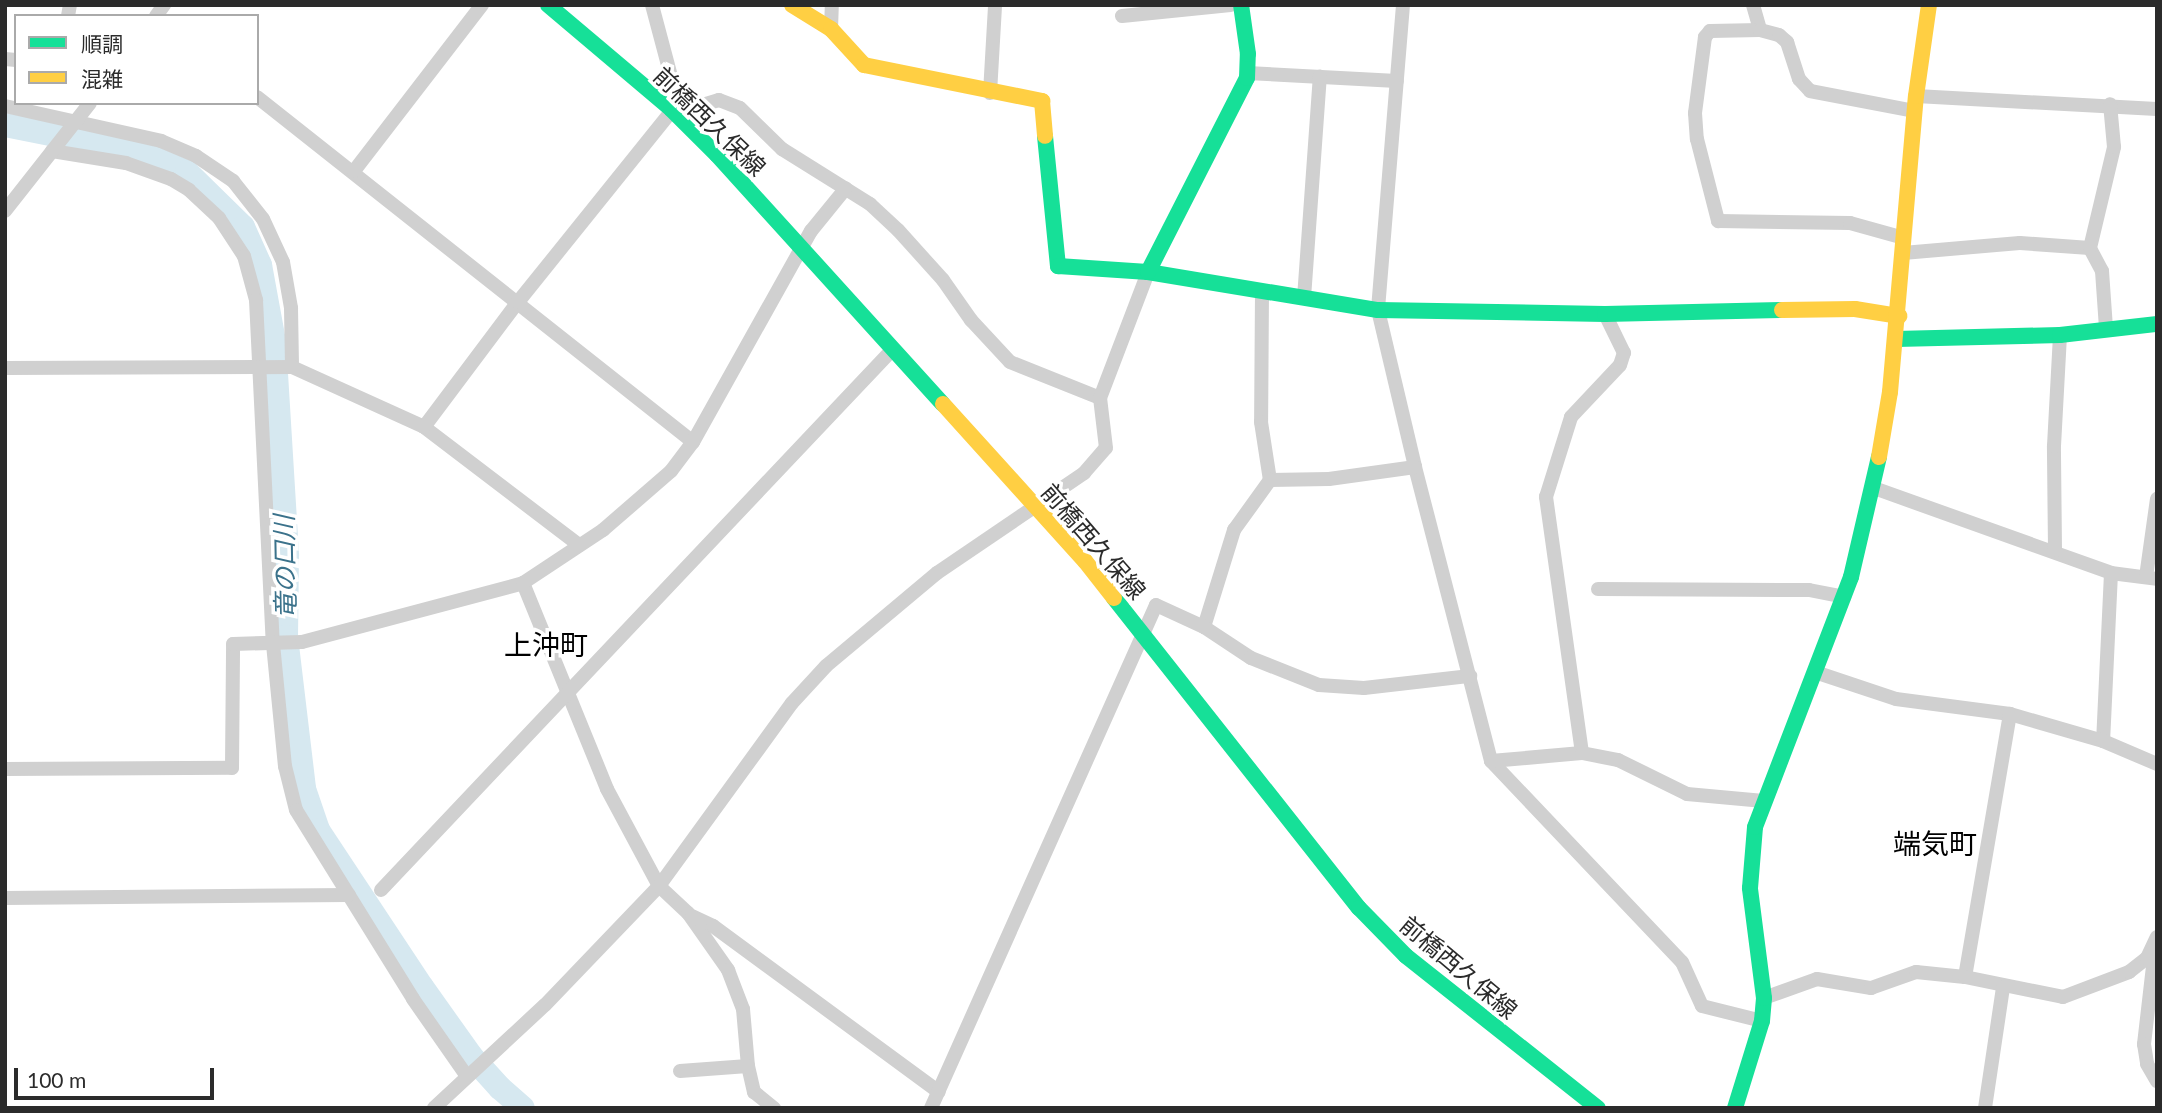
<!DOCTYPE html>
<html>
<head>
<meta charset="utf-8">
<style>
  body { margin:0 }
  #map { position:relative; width:2162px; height:1113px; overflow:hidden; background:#fff; font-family:Lato,"Noto Sans JP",sans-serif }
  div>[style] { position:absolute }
  .river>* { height:24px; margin:-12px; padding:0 12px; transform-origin:12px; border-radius:12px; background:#d6e8f0 }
  .street>* { height:14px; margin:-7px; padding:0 7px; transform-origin:7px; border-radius:7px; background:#d0d0d0 }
  .fast>* { height:16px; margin:-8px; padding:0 8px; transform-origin:8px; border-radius:8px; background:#16e098 }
  .slow>* { height:16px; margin:-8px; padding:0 8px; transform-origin:8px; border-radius:8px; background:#ffcf43 }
  span { translate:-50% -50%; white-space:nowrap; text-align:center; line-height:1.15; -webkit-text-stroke:7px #fff; paint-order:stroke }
  .street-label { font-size:24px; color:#2b2b2b }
  .water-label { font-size:26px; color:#3b728b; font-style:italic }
  .quarter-label { font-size:28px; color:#000 }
  .frame { position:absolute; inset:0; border:7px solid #2b2b2b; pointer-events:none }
  .legend { position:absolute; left:14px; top:14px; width:245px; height:91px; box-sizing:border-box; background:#fff; border:2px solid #aaa; margin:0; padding:9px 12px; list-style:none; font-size:21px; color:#2b2b2b }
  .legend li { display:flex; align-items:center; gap:14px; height:35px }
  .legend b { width:35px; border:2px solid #aaa }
  .scale { position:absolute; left:14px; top:1068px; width:200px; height:32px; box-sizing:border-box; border:4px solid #2b2b2b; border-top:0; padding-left:9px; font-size:21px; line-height:24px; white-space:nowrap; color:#2b2b2b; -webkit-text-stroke:5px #fff; paint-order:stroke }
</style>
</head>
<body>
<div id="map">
  <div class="river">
    <div style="left:5px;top:125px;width:138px;rotate:11.3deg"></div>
    <div style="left:140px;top:152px;width:51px;rotate:23.1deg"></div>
    <div style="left:187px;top:172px;width:78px;rotate:44.5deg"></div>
    <div style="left:243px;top:227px;width:42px;rotate:65.9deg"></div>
    <div style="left:260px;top:265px;width:77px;rotate:79.6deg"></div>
    <div style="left:274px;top:341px;width:215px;rotate:86.5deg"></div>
    <div style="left:287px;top:556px;width:81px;rotate:90.7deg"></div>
    <div style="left:286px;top:637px;width:153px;rotate:83.2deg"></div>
    <div style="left:304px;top:789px;width:43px;rotate:71.1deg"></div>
    <div style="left:318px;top:830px;width:188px;rotate:56.5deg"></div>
    <div style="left:422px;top:987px;width:85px;rotate:54.6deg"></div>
    <div style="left:471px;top:1056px;width:43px;rotate:47.8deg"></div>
    <div style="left:500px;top:1088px;width:30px;rotate:41deg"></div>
  </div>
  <div class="street">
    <div style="left:652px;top:5px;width:101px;rotate:75.1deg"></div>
    <div style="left:1403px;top:5px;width:306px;rotate:94.7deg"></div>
    <div style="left:1378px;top:310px;width:161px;rotate:76.7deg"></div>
    <div style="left:1415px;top:467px;width:304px;rotate:75.5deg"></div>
    <div style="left:1491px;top:761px;width:277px;rotate:46.5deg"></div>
    <div style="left:1682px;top:962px;width:48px;rotate:65.6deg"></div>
    <div style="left:1702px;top:1006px;width:62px;rotate:14deg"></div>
    <div style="left:1753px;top:5px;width:26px;rotate:74deg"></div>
    <div style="left:1760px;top:30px;width:50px;rotate:178.9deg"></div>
    <div style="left:1710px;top:31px;width:8px;rotate:130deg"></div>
    <div style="left:1705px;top:37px;width:77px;rotate:97.5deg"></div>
    <div style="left:1695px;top:113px;width:26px;rotate:86deg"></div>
    <div style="left:1697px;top:139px;width:85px;rotate:75.6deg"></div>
    <div style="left:1718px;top:221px;width:132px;rotate:0.9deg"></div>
    <div style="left:1850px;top:223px;width:56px;rotate:15.5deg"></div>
    <div style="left:68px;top:16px;width:11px;rotate:-80deg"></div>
    <div style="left:156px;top:16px;width:14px;rotate:-54deg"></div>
    <div style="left:1122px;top:16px;width:109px;rotate:-5.8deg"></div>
    <div style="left:831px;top:29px;width:24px;rotate:-88deg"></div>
    <div style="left:1760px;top:30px;width:20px;rotate:15deg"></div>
    <div style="left:1779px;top:35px;width:11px;rotate:41deg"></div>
    <div style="left:1787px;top:42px;width:39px;rotate:72deg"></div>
    <div style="left:1799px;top:79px;width:16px;rotate:47deg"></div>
    <div style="left:1810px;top:91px;width:107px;rotate:10.8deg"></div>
    <div style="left:5px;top:59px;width:11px;rotate:5deg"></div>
    <div style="left:1247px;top:73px;width:150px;rotate:3.1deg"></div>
    <div style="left:990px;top:93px;width:88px;rotate:-86.7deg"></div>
    <div style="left:1916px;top:96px;width:241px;rotate:3.1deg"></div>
    <div style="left:257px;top:97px;width:556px;rotate:38.35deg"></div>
    <div style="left:678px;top:103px;width:18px;rotate:13deg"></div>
    <div style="left:696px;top:107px;width:24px;rotate:-17deg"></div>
    <div style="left:719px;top:100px;width:22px;rotate:21deg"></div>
    <div style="left:740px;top:108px;width:59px;rotate:44.3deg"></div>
    <div style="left:782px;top:149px;width:104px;rotate:32deg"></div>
    <div style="left:870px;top:204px;width:38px;rotate:43deg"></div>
    <div style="left:898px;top:230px;width:67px;rotate:48deg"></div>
    <div style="left:943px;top:280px;width:49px;rotate:55deg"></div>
    <div style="left:971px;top:320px;width:57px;rotate:47.1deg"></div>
    <div style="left:1010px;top:362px;width:97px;rotate:21.8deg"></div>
    <div style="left:5px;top:106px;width:160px;rotate:12.6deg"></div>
    <div style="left:161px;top:141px;width:38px;rotate:23deg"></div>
    <div style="left:196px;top:156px;width:45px;rotate:34deg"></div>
    <div style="left:233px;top:181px;width:48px;rotate:51.7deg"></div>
    <div style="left:263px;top:219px;width:47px;rotate:65.1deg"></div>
    <div style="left:283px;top:262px;width:47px;rotate:80.1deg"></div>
    <div style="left:291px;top:308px;width:59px;rotate:89deg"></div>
    <div style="left:52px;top:151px;width:75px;rotate:9.2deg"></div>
    <div style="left:126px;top:163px;width:48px;rotate:19.6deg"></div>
    <div style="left:171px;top:179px;width:21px;rotate:31deg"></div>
    <div style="left:189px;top:190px;width:41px;rotate:43deg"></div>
    <div style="left:219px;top:218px;width:45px;rotate:56.7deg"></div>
    <div style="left:244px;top:256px;width:46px;rotate:74.7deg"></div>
    <div style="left:256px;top:300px;width:344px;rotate:87.2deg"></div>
    <div style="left:273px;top:644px;width:123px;rotate:84.4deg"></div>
    <div style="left:285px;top:766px;width:45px;rotate:76deg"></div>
    <div style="left:296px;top:810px;width:222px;rotate:58.2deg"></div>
    <div style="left:413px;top:999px;width:93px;rotate:55.1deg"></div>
    <div style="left:354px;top:171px;width:210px;rotate:-52.4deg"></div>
    <div style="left:5px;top:211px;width:137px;rotate:-51.8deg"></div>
    <div style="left:1903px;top:253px;width:117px;rotate:-4.9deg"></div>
    <div style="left:2020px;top:243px;width:70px;rotate:4.1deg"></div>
    <div style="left:1262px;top:292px;width:130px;rotate:90.4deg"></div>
    <div style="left:1261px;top:422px;width:59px;rotate:81.2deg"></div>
    <div style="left:1270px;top:480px;width:59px;rotate:-1deg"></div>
    <div style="left:1329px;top:479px;width:87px;rotate:-7.9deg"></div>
    <div style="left:1304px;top:298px;width:222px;rotate:-85.9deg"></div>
    <div style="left:2106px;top:328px;width:57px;rotate:-94deg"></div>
    <div style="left:2102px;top:271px;width:26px;rotate:-118deg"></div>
    <div style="left:2090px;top:248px;width:104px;rotate:-76.6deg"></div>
    <div style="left:2114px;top:147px;width:43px;rotate:-95.3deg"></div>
    <div style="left:5px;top:368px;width:287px;rotate:-0.2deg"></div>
    <div style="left:292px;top:367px;width:145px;rotate:24.4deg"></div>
    <div style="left:424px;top:427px;width:195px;rotate:37.3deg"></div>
    <div style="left:424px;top:427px;width:156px;rotate:-53.1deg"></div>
    <div style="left:518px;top:302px;width:254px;rotate:-51.2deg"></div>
    <div style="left:1874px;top:488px;width:252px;rotate:19.7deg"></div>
    <div style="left:2111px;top:573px;width:168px;rotate:92.7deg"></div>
    <div style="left:2055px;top:550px;width:104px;rotate:-90.6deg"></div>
    <div style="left:2054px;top:446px;width:111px;rotate:-86.9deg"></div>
    <div style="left:2111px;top:573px;width:46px;rotate:7.4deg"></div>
    <div style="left:2146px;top:577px;width:79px;rotate:-82deg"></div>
    <div style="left:523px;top:583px;width:222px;rotate:67.8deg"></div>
    <div style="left:607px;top:789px;width:110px;rotate:61.8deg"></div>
    <div style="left:659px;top:886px;width:40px;rotate:43deg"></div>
    <div style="left:688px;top:913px;width:70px;rotate:54.9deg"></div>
    <div style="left:728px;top:970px;width:42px;rotate:69deg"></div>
    <div style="left:743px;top:1009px;width:57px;rotate:85deg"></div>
    <div style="left:748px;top:1066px;width:27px;rotate:77deg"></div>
    <div style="left:754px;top:1092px;width:26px;rotate:39deg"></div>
    <div style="left:1598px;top:589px;width:211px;rotate:0.3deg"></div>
    <div style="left:1809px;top:590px;width:36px;rotate:11deg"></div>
    <div style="left:1204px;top:627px;width:102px;rotate:-72.8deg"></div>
    <div style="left:1234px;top:530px;width:62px;rotate:-54.2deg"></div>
    <div style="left:1815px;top:672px;width:85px;rotate:18.4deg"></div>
    <div style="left:1896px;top:699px;width:115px;rotate:7.5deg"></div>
    <div style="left:2010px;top:714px;width:97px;rotate:16.2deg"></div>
    <div style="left:2103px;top:741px;width:59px;rotate:23.1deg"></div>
    <div style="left:1582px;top:753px;width:259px;rotate:-98deg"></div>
    <div style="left:1546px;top:497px;width:84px;rotate:-72.6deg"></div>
    <div style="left:1571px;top:417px;width:71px;rotate:-46.7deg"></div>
    <div style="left:1620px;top:365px;width:13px;rotate:-72deg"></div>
    <div style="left:1624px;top:353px;width:43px;rotate:-116deg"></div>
    <div style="left:1491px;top:761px;width:91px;rotate:-5deg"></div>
    <div style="left:1582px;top:753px;width:37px;rotate:11deg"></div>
    <div style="left:1618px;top:760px;width:77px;rotate:26.2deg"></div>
    <div style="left:1687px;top:794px;width:77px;rotate:5.2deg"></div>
    <div style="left:5px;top:769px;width:227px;rotate:-0.3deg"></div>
    <div style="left:232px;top:768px;width:124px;rotate:-89.5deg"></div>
    <div style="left:233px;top:644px;width:69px;rotate:-1.7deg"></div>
    <div style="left:302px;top:642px;width:229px;rotate:-14.9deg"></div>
    <div style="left:523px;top:583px;width:96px;rotate:-33.5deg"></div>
    <div style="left:603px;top:530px;width:90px;rotate:-40.9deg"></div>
    <div style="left:671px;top:471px;width:36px;rotate:-53deg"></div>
    <div style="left:693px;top:442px;width:242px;rotate:-60.8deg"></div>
    <div style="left:811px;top:231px;width:55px;rotate:-50.9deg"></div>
    <div style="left:381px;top:890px;width:743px;rotate:-46.58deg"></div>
    <div style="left:5px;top:898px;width:344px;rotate:-0.5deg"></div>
    <div style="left:692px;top:916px;width:23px;rotate:25deg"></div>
    <div style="left:713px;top:926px;width:280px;rotate:36.3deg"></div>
    <div style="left:2155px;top:949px;width:96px;rotate:96.6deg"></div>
    <div style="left:2144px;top:1044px;width:20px;rotate:81deg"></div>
    <div style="left:2147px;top:1064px;width:20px;rotate:60deg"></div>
    <div style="left:1965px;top:977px;width:267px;rotate:-80.3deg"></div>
    <div style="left:1764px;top:998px;width:56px;rotate:-19.7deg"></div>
    <div style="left:1817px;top:979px;width:55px;rotate:9.5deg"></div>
    <div style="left:1871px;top:988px;width:48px;rotate:-19.6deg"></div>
    <div style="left:1916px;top:972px;width:49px;rotate:5.8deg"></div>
    <div style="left:1965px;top:977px;width:100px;rotate:11.5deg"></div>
    <div style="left:2063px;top:997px;width:71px;rotate:-20.7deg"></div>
    <div style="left:2129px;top:972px;width:23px;rotate:-38deg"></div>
    <div style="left:2147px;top:958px;width:23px;rotate:-65deg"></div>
    <div style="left:680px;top:1071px;width:68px;rotate:-4.2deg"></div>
    <div style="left:434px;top:1108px;width:151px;rotate:-42.9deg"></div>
    <div style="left:545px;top:1005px;width:165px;rotate:-46.2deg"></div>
    <div style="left:659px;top:886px;width:226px;rotate:-54deg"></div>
    <div style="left:792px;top:703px;width:50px;rotate:-47.4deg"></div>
    <div style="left:826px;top:666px;width:145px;rotate:-40deg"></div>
    <div style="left:937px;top:573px;width:178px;rotate:-34.2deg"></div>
    <div style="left:1084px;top:473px;width:33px;rotate:-49deg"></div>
    <div style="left:1106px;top:448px;width:50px;rotate:-96.8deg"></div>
    <div style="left:1100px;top:398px;width:135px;rotate:-69.1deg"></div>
    <div style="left:931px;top:1108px;width:551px;rotate:-65.9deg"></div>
    <div style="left:1156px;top:605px;width:53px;rotate:24.6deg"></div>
    <div style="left:1204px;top:627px;width:56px;rotate:33.4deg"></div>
    <div style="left:1251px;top:658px;width:73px;rotate:21.7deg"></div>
    <div style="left:1319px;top:685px;width:45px;rotate:3.8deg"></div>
    <div style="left:1364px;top:688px;width:107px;rotate:-6.5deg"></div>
    <div style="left:1985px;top:1108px;width:122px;rotate:-81.5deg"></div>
  </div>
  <div class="fast">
    <div style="left:548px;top:5px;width:161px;rotate:40.2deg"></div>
    <div style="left:671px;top:109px;width:65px;rotate:45deg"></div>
    <div style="left:717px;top:155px;width:336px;rotate:47.8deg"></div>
    <div style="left:1045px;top:136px;width:131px;rotate:84.3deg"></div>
    <div style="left:1058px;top:266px;width:90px;rotate:3.8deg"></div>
    <div style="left:1148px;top:272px;width:233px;rotate:9.4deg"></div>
    <div style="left:1378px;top:310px;width:227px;rotate:1deg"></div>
    <div style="left:1605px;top:314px;width:177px;rotate:-1.3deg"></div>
    <div style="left:1148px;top:272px;width:218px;rotate:-63deg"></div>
    <div style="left:1247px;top:78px;width:24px;rotate:-88deg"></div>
    <div style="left:1248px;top:54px;width:49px;rotate:-98.1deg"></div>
    <div style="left:1896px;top:339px;width:164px;rotate:-1.4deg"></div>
    <div style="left:2060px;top:335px;width:98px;rotate:-6.5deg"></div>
    <div style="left:1114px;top:598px;width:395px;rotate:51.7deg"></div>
    <div style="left:1359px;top:908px;width:67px;rotate:45.6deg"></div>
    <div style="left:1406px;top:956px;width:245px;rotate:38.4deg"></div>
    <div style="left:1735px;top:1108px;width:91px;rotate:-72.8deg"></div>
    <div style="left:1762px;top:1021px;width:23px;rotate:-85deg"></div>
    <div style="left:1764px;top:998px;width:111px;rotate:-97.3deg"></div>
    <div style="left:1750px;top:888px;width:61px;rotate:-85.3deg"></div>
    <div style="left:1755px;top:827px;width:268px;rotate:-69deg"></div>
    <div style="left:1851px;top:577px;width:123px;rotate:-76.9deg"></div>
  </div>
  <div class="slow">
    <div style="left:792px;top:5px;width:46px;rotate:31.6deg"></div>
    <div style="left:831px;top:29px;width:49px;rotate:47.5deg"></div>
    <div style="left:864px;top:65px;width:182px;rotate:11.4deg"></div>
    <div style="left:1042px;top:101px;width:35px;rotate:85deg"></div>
    <div style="left:1782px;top:310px;width:73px;rotate:-0.8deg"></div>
    <div style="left:1855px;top:309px;width:45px;rotate:9deg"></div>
    <div style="left:943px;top:404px;width:212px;rotate:47.9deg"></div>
    <div style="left:1085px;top:561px;width:47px;rotate:51.9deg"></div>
    <div style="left:1879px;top:457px;width:66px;rotate:-80.4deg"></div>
    <div style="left:1890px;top:392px;width:297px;rotate:-85deg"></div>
    <div style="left:1916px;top:96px;width:92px;rotate:-81.9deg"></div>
  </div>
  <div class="street-label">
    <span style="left:710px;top:121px;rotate:44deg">前橋西久保線</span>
    <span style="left:1094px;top:541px;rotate:49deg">前橋西久保線</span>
    <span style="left:1459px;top:967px;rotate:40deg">前橋西久保線</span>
  </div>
  <div class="water-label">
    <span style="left:285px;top:567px;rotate:-91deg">竜の口川</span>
  </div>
  <div class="quarter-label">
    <span style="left:546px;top:644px">上沖町</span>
    <span style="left:1935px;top:843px">端気町</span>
  </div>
  <div class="frame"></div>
  <ul class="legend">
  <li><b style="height:9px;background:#16e098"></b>順調</li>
  <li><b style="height:9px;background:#ffcf43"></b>混雑</li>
  </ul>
  <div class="scale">100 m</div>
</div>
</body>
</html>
